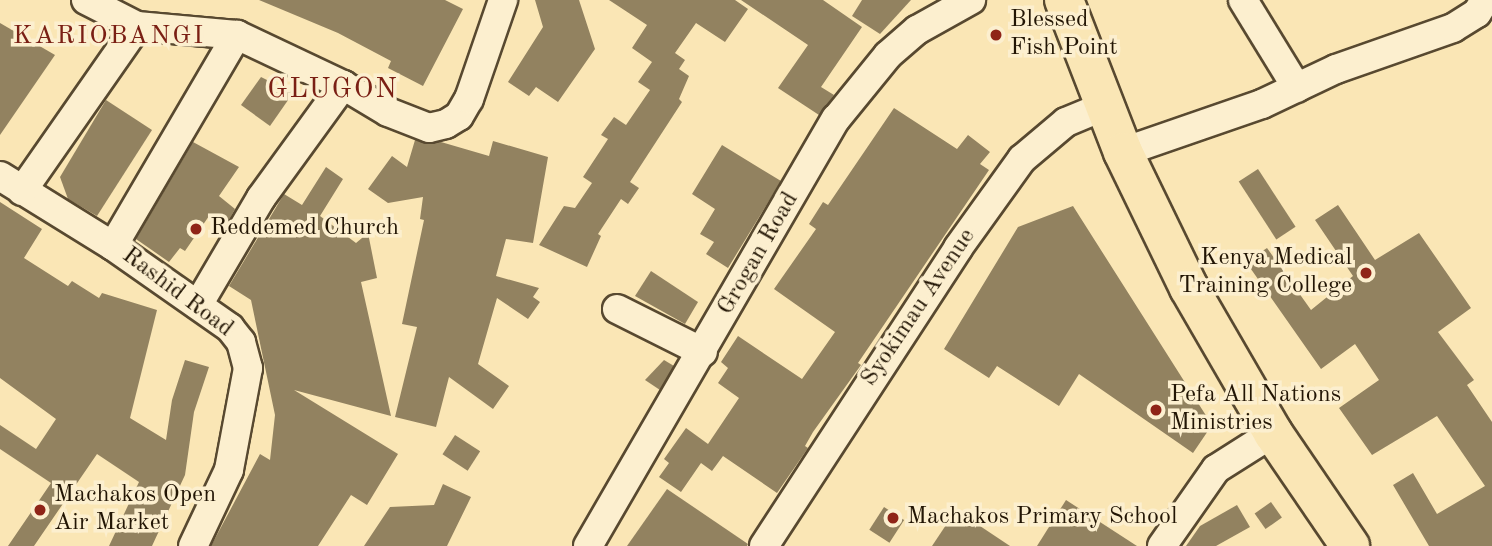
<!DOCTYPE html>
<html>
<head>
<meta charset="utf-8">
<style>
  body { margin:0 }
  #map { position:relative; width:1492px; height:546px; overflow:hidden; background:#fae6b5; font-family:"Old Standard TT",serif }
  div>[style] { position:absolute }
  .building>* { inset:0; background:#928260; transform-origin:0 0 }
  .roads { filter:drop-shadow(2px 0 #584930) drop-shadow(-2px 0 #584930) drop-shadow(0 2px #584930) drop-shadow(0 -2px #584930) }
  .minor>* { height:28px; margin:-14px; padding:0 14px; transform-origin:14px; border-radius:14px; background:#fcefcf }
  .trunk>* { height:38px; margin:-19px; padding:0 19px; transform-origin:19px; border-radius:19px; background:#fae6b5 }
  .dots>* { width:19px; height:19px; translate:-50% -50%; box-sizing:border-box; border:4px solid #fcefcf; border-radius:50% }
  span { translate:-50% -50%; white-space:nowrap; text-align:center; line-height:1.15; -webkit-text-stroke:7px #fcefcf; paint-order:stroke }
  .poi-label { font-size:24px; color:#221504 }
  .left { translate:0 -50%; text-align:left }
  .right { translate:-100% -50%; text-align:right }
  .street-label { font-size:24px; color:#221504 }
  .neighbourhood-label { font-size:26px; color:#7a1f14; letter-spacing:2px }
  .quarter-label { font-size:28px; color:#7a1f14; letter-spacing:2px }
</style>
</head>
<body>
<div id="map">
  <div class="building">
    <div style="clip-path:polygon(259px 0,445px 0,463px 9px,423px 86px,388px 68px,391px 61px,338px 33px)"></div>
    <div style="clip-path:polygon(535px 0,579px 0,595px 49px,558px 102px,536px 87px,529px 96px,508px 82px,543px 27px)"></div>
    <div style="clip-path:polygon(609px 0,735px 0,748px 9px,725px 42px,696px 23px,675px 53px,685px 60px,679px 69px,689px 76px,679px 99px,682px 102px,630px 182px,639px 188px,628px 204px,621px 199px,598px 234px,601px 236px,587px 267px,539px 245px,564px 206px,575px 208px,592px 183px,583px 177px,608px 139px,601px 135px,614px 117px,626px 125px,650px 90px,638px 82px,652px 62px,632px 48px,647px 25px)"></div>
    <div style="clip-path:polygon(741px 0,823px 0,862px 27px,821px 87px,834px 95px,819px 115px,778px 88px,808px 45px)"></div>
    <div style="clip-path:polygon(862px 0,911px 0,880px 34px,852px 16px)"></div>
    <div style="clip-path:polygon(0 23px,55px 55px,0 135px)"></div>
    <div style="clip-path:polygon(261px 77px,293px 93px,270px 126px,241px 105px)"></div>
    <div style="clip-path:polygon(106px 100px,152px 130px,97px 216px,68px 199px,60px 177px)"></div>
    <div style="clip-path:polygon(894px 108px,957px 149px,968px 135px,990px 152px,980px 164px,989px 170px,858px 363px,861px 365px,813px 432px,805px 446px,808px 448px,777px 493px,723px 456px,712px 471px,701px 463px,681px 492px,659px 477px,669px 463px,664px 459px,686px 428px,708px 444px,739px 398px,718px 383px,728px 368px,721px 362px,738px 336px,802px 379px,835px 332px,774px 289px,816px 229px,809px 224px,823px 202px,828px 205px)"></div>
    <div style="clip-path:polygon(415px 140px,441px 142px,489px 156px,493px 141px,548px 157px,533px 243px,506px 239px,496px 276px,539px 288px,533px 297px,540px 302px,528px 319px,497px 298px,478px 364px,509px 386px,493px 409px,449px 377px,436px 427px,395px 417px,417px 327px,402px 324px,424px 220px,420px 219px,423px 197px,388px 203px,368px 189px,392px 156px,407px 167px)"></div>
    <div style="clip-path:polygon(193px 142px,239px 167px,219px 196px,235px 209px,225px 227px,209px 216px,185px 251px,180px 248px,169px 262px,136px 239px)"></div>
    <div style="clip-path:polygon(722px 145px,781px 181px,728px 268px,706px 254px,714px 242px,700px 234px,715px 209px,692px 194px)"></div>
    <div style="clip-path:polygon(326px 167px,343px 179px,320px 216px,356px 243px,368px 233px,377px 278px,361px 282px,391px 416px,294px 390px,398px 454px,367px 505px,351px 495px,318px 546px,211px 546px,260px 454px,270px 460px,275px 415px,251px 300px,229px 286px,284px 194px,302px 205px)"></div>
    <div style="left:1258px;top:169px;width:69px;height:23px;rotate:57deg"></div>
    <div style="clip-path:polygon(0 202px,42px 229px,24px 258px,68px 286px,72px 281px,99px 298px,102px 293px,157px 310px,130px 418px,166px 440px,172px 400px,185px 360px,209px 367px,194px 412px,185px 475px,152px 546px,109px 546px,139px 482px,97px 454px,34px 546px,8px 546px,51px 483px,0 449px,0 425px,36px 449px,56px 419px,0 378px)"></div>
    <div style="clip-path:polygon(1338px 205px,1375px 260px,1419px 233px,1471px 308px,1438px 332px,1474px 380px,1467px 385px,1492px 422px,1492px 546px,1429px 546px,1393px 485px,1413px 473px,1437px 514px,1485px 486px,1437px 416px,1372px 455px,1339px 408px,1379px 380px,1355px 344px,1321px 369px,1246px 262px,1267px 248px,1311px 310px,1353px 276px,1315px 220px)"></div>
    <div style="clip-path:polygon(1073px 206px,1212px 425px,1193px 453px,1079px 374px,1059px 406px,997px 366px,989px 378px,944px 349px,1018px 227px)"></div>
    <div style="clip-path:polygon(651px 271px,698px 302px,685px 324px,635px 296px)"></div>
    <div style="clip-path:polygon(664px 360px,674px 366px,660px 390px,645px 380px)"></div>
    <div style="left:455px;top:435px;width:30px;height:23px;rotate:33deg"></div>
    <div style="clip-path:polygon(443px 484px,471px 497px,447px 546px,364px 546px,390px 507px,434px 505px)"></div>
    <div style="clip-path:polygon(667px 489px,748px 544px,747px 546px,627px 546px)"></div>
    <div style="clip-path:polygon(1066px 500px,1137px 546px,1037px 546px)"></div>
    <div style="left:1271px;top:502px;width:19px;height:20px;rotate:55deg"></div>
    <div style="clip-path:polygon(1237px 505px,1250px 527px,1216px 546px,1186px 546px,1200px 526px)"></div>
    <div style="left:884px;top:507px;width:24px;height:27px;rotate:33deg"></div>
    <div style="clip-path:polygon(956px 510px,1010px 546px,932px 546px)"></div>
  </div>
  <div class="roads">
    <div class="minor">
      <div style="left:86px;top:0;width:57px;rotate:27deg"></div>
      <div style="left:137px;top:26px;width:100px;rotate:5.1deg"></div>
      <div style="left:237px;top:35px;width:117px;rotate:25.3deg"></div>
      <div style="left:1243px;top:0;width:103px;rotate:58.5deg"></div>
      <div style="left:1123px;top:152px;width:147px;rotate:-19.1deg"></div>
      <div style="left:1262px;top:104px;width:82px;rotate:-25.3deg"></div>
      <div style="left:1336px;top:69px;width:124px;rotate:-19.3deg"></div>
      <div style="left:1453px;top:28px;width:28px;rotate:-32deg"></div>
      <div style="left:1477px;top:13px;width:15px;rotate:-58deg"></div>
      <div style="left:0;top:176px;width:133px;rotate:31.8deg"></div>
      <div style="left:113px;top:246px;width:143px;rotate:35deg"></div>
      <div style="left:230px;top:328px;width:18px;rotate:52deg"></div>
      <div style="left:241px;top:342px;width:27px;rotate:75deg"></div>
      <div style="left:248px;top:368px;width:104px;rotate:100.6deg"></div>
      <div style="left:229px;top:470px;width:84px;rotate:115.3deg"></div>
      <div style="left:22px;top:191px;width:201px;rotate:-55.1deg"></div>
      <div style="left:113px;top:246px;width:245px;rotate:-59.6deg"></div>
      <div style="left:198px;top:305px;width:124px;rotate:-59.5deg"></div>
      <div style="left:261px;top:198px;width:140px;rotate:-54deg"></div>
      <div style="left:343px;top:85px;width:52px;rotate:31deg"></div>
      <div style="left:388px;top:112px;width:44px;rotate:21.3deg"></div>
      <div style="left:429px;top:128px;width:17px;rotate:-13deg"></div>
      <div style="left:446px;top:124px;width:15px;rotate:-32deg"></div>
      <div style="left:459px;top:116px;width:20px;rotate:-60deg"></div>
      <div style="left:469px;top:99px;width:105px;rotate:-71deg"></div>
      <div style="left:617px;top:309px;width:96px;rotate:26.6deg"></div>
      <div style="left:588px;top:546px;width:494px;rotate:-59.9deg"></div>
      <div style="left:836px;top:119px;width:82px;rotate:-50.9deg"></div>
      <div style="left:888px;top:55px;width:38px;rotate:-41deg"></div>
      <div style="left:917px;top:30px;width:62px;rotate:-29.1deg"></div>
      <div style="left:764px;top:546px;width:356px;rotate:-56.9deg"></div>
      <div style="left:958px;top:248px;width:110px;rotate:-54.3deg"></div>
      <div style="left:1022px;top:159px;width:57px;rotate:-40.1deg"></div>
      <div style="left:1066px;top:122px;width:44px;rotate:-22.5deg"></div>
      <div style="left:1162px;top:546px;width:94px;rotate:-55deg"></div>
      <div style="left:1216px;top:469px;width:67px;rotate:-32.3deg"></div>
    </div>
    <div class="trunk">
      <div style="left:1064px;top:0;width:163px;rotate:68.8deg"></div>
      <div style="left:1123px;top:152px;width:151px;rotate:64.1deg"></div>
      <div style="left:1189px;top:288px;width:168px;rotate:59.9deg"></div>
      <div style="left:1273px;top:433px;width:137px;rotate:55.7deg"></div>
    </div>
  </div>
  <div class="dots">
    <div style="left:996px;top:35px;background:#8f2418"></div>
    <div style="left:196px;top:229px;background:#8f2418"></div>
    <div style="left:1366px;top:273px;background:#8f2418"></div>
    <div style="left:1156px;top:410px;background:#8f2418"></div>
    <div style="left:40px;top:510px;background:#8f2418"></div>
    <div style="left:893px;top:518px;background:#8f2418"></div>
  </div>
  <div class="poi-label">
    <span class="left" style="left:1010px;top:35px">Blessed<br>Fish Point</span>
    <span class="left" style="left:210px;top:229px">Reddemed Church</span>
    <span class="right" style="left:1352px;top:273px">Kenya Medical<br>Training College</span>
    <span class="left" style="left:1170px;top:410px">Pefa All Nations<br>Ministries</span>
    <span class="left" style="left:54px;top:510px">Machakos Open<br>Air Market</span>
    <span class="left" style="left:907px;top:518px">Machakos Primary School</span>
  </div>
  <div class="street-label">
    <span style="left:759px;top:254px;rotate:-60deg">Grogan Road</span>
    <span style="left:177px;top:293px;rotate:37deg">Rashid Road</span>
    <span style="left:919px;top:308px;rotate:-56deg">Syokimau Avenue</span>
  </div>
  <div class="neighbourhood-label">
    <span style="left:109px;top:37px">KARIOBANGI</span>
  </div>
  <div class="quarter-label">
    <span style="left:333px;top:90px">GLUGON</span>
  </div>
</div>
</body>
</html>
